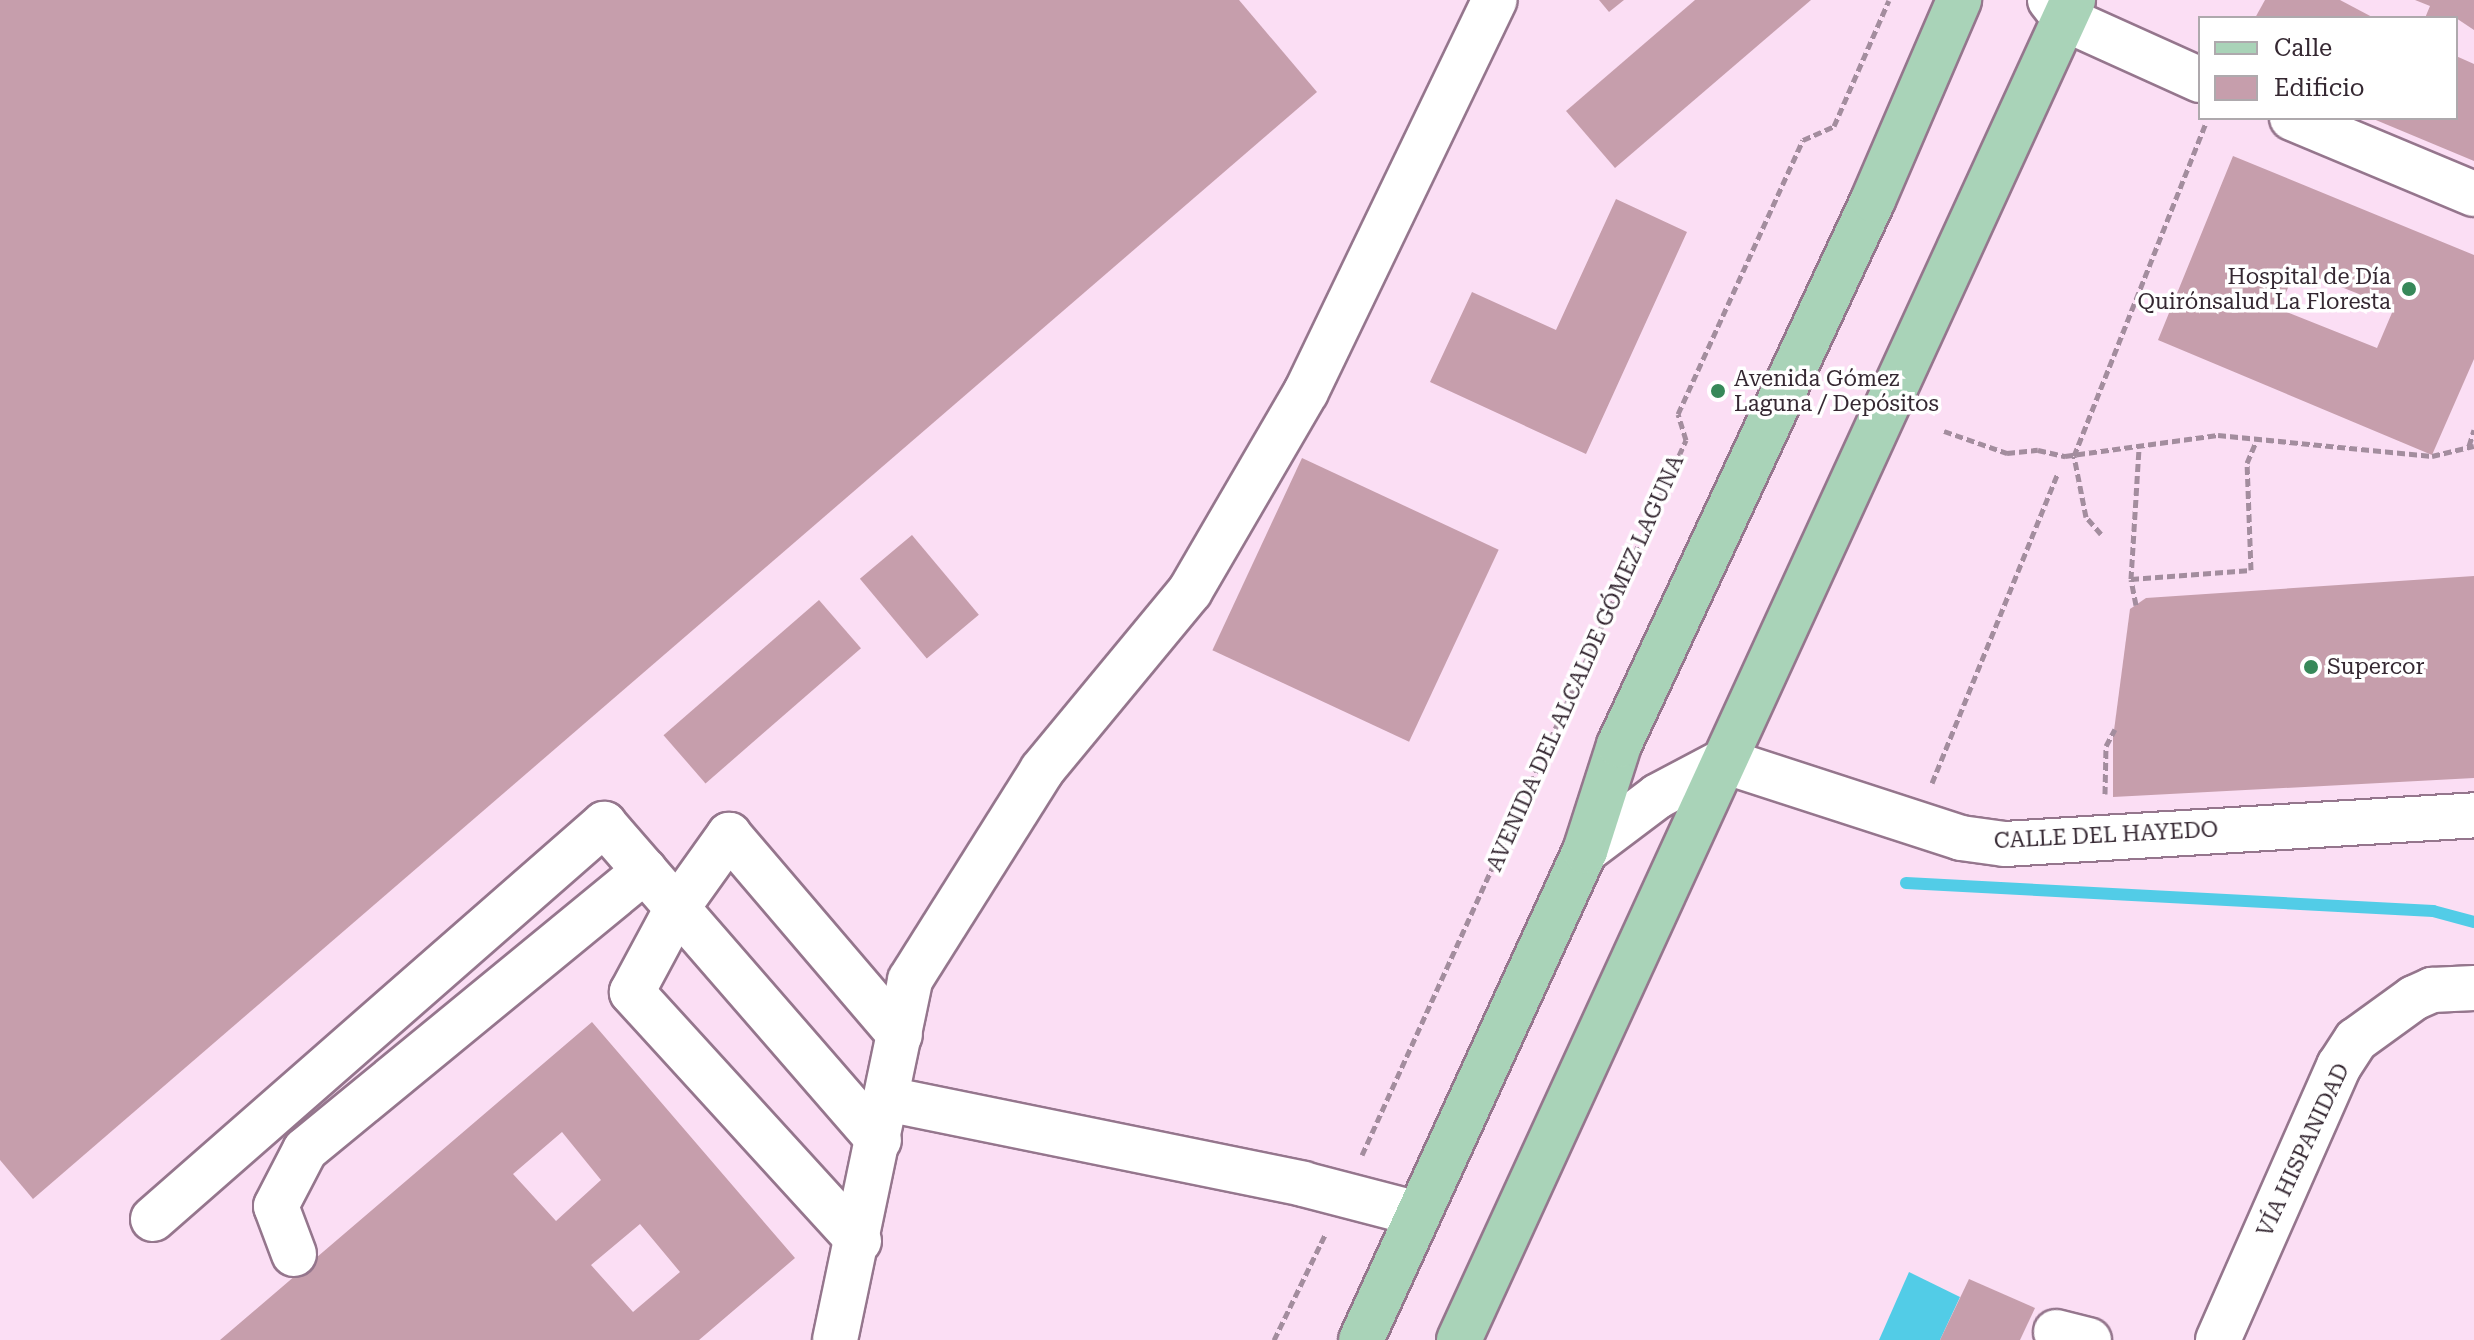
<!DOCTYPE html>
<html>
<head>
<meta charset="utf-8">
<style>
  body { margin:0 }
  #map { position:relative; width:2474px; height:1340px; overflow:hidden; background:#fbdef4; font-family:"Roboto Serif",serif }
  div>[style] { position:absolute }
  .water>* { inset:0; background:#52cce7 }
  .stream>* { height:12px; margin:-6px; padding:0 6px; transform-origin:6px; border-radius:6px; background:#52cce7 }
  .building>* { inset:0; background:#c69eac; transform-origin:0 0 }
  .path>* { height:5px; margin-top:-2.5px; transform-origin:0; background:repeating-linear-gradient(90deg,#a38d9e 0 8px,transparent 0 12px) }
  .roads { filter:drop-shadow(2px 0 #95768d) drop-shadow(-2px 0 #95768d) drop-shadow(0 2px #95768d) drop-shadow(0 -2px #95768d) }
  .minor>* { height:44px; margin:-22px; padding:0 22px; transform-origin:22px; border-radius:22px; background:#fff }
  .major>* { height:44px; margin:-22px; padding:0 22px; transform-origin:22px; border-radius:22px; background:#a9d3b8 }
  .dots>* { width:22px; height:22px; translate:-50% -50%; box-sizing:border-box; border:4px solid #fff; border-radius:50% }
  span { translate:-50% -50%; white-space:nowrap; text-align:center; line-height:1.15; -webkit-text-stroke:7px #fff; paint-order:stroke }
  .poi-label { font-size:22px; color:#352832 }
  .right { translate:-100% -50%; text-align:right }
  .left { translate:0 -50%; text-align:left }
  .street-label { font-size:22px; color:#352832 }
  .legend { position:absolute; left:2198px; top:16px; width:260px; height:104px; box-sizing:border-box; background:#fff; border:2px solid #aea9ad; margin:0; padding:10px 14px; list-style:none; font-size:24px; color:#352832 }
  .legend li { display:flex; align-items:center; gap:16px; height:40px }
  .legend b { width:40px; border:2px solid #aea9ad }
</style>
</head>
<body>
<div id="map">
  <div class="water">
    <div style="clip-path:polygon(1909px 1272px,1960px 1297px,1940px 1340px,1879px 1340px)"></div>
  </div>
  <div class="stream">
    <div style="left:1906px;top:883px;width:528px;rotate:3.04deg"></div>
    <div style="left:2433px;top:911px;width:42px;rotate:15deg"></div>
  </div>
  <div class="building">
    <div style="clip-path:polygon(0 0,1239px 0,1317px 92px,33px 1199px,0 1160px)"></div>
    <div style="clip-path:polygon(1599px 0,1624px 0,1609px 12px)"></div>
    <div style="clip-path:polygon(1695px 0,1811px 0,1615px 168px,1566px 111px)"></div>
    <div style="clip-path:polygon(2265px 0,2340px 0,2374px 18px,2255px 18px)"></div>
    <div style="clip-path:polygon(2415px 0,2474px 0,2474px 30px,2456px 18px,2425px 18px,2430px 6px)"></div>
    <div style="clip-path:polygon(2456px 56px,2474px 64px,2474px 161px,2371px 118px,2456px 118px)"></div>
    <div style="clip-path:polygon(evenodd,2233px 156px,2474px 255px,2474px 359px,2432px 455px,2158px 340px,2233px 156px,2296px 269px,2394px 308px,2377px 348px,2279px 309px,2296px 269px)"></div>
    <div style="clip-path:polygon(1616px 199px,1687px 232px,1586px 454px,1430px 382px,1472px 292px,1556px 330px)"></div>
    <div style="left:1302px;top:458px;width:217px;height:212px;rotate:25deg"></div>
    <div style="left:912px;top:535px;width:104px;height:68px;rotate:50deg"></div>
    <div style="clip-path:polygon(2474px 576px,2474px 778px,2113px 797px,2113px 738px,2130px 609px,2146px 598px)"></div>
    <div style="left:819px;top:600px;width:64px;height:206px;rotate:49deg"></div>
    <div style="clip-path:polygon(evenodd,592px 1022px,795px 1258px,699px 1340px,220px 1340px,592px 1022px,562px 1132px,601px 1180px,556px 1221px,513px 1174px,562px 1132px,592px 1022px,640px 1224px,680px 1272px,633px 1312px,591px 1265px,640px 1224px)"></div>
    <div style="clip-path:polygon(1969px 1279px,2035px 1308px,2020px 1340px,1940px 1340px)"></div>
  </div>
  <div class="path">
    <div style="left:1944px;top:431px;width:67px;rotate:19.2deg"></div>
    <div style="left:2007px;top:453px;width:31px;rotate:-6deg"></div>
    <div style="left:2038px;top:450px;width:28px;rotate:13deg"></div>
    <div style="left:2065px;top:456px;width:154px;rotate:-7.8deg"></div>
    <div style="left:2218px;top:435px;width:215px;rotate:5.6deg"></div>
    <div style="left:2432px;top:456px;width:43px;rotate:-13.4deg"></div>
    <div style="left:2469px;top:446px;width:17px;rotate:-73deg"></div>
    <div style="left:2101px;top:534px;width:23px;rotate:-131deg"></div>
    <div style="left:2086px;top:517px;width:62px;rotate:-101.1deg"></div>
    <div style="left:2074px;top:456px;width:358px;rotate:-68.4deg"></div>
    <div style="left:2131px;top:579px;width:132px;rotate:-86.5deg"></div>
    <div style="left:2136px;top:605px;width:26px;rotate:-101deg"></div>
    <div style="left:2131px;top:579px;width:120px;rotate:-4.3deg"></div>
    <div style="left:2251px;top:570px;width:107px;rotate:-92.1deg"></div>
    <div style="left:2247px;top:463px;width:23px;rotate:-67deg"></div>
    <div style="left:1932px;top:783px;width:335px;rotate:-67.9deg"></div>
    <div style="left:2105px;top:794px;width:48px;rotate:-88.8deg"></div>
    <div style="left:2106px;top:746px;width:19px;rotate:-62deg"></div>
    <div style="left:1362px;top:1155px;width:785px;rotate:-65.62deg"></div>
    <div style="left:1686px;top:440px;width:27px;rotate:-107deg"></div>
    <div style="left:1678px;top:414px;width:301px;rotate:-65.5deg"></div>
    <div style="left:1803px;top:140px;width:34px;rotate:-24deg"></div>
    <div style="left:1834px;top:126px;width:137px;rotate:-66.4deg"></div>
    <div style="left:1274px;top:1340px;width:119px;rotate:-64.1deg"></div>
  </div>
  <div class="roads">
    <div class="minor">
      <div style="left:2050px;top:0;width:24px;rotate:52deg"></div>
      <div style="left:2065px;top:19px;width:148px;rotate:24.3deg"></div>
      <div style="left:2292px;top:118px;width:197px;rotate:22.7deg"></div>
      <div style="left:1585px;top:851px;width:91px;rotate:-37deg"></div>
      <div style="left:1658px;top:796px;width:75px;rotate:-27.9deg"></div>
      <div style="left:1724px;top:761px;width:249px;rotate:18deg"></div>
      <div style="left:1961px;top:838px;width:44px;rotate:7.8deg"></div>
      <div style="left:2005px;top:844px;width:470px;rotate:-3.5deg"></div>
      <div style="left:887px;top:1099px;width:425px;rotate:11.5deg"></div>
      <div style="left:1303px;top:1184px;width:119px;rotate:14.6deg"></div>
      <div style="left:153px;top:1219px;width:600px;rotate:-41.21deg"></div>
      <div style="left:604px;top:824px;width:419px;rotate:49deg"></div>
      <div style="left:859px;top:1241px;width:337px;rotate:-132.4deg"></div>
      <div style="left:632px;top:992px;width:95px;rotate:-61.8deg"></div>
      <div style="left:677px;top:908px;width:90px;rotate:-54.5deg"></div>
      <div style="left:729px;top:835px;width:263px;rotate:49.5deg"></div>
      <div style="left:294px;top:1254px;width:51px;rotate:-110.6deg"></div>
      <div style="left:276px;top:1206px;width:63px;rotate:-62.6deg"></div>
      <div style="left:305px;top:1150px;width:440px;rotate:-39.4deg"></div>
      <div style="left:2056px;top:1332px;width:34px;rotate:14deg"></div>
      <div style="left:835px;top:1340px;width:368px;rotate:-78.2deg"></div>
      <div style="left:910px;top:980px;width:248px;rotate:-57.8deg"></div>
      <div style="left:1042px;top:770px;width:232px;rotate:-50.4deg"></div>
      <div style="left:1190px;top:591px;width:230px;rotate:-59.8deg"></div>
      <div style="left:1306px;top:392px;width:435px;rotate:-64.3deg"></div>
      <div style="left:2218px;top:1340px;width:300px;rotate:-66.2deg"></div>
      <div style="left:2339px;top:1066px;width:31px;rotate:-57deg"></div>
      <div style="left:2356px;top:1040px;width:72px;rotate:-35.9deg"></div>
      <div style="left:2414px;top:998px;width:20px;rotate:-24deg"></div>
      <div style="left:2432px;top:990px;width:42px;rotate:-2.7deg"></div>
    </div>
    <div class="major">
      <div style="left:1361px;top:1340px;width:538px;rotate:-65.39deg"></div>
      <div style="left:1585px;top:851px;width:111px;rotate:-72.2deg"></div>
      <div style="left:1619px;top:745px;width:601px;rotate:-65.01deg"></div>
      <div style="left:1873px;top:200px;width:218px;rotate:-66.7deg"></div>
      <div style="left:1459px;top:1340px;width:1474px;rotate:-65.38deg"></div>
    </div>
  </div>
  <div class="dots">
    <div style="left:2409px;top:289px;background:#378859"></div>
    <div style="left:1718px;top:391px;background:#378859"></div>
    <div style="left:2311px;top:667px;background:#378859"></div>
  </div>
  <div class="poi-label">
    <span class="right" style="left:2391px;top:289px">Hospital de Día<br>Quirónsalud La Floresta</span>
    <span class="left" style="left:1734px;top:391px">Avenida Gómez<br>Laguna / Depósitos</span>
    <span class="left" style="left:2327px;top:667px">Supercor</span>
  </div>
  <div class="street-label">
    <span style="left:1585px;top:663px;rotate:-66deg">AVENIDA DEL ALCALDE GÓMEZ LAGUNA</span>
    <span style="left:2106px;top:835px;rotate:-3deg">CALLE DEL HAYEDO</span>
    <span style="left:2303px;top:1150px;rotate:-65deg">VÍA HISPANIDAD</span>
  </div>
  <ul class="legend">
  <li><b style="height:10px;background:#a9d3b8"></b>Calle</li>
  <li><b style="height:22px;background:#c69eac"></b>Edificio</li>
  </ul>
</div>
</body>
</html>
